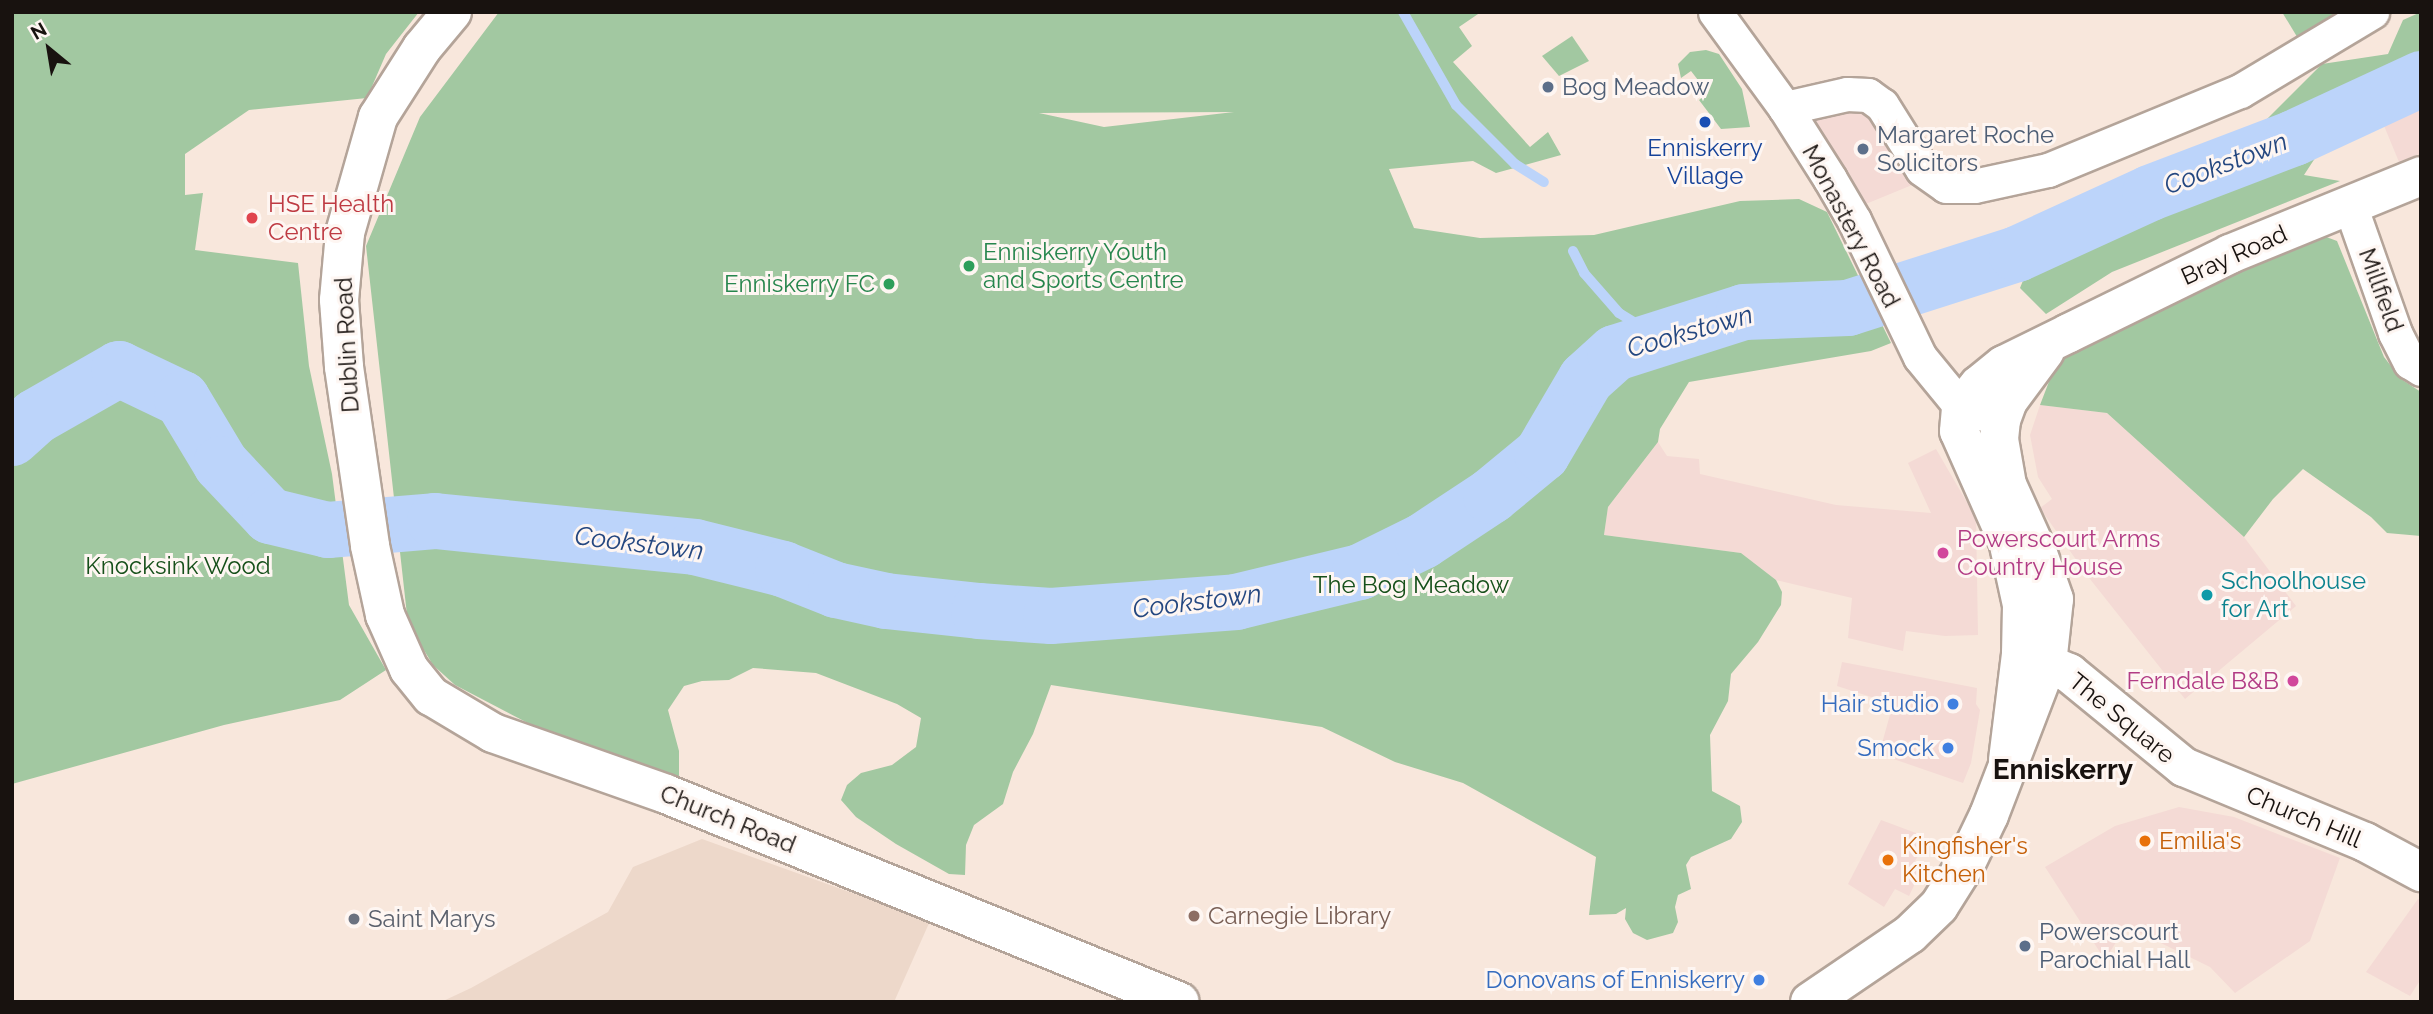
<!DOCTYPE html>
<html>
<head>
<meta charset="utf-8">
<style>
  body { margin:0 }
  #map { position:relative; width:2433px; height:1014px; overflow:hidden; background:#f8e7dc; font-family:Raleway,sans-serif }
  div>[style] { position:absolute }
  .commercial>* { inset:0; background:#f4dad5 }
  .education>* { inset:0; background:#edd8ca }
  .green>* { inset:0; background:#a2c8a1 }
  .stream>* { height:10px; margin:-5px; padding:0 5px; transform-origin:5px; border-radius:5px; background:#bcd4fa }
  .river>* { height:56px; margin:-28px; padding:0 28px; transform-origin:28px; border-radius:28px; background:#bcd4fa }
  .roads { filter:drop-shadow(2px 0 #b4a499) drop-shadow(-2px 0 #b4a499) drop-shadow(0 2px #b4a499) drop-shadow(0 -2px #b4a499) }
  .minor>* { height:33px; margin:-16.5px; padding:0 16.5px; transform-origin:16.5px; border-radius:16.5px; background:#fff }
  .major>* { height:38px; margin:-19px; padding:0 19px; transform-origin:19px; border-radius:19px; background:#fff }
  .dots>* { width:19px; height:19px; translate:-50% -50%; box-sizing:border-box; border:4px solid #fef6f2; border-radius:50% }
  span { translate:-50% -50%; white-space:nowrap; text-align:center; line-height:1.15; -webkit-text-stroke:6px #fef6f2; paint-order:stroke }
  .service-label { font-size:24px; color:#4e5e75 }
  .left { translate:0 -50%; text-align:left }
  .transit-label { font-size:24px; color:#164399 }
  .health-label { font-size:24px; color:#be3a42 }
  .street-label { font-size:24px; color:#18120f }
  .leisure-label { font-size:24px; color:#27864d }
  .right { translate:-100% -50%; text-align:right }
  .hotel-label { font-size:24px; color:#b23c85 }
  .park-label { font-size:24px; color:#16501a }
  .culture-label { font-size:24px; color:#0d838f }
  .shop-label { font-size:24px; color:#366cbe }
  .food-label { font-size:24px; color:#c56008 }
  .education-label { font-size:24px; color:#785e54 }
  .worship-label { font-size:24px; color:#5b616d }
  .water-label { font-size:26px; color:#244780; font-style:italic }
  .quarter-label { font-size:28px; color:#18120f; font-weight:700 }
  .frame { position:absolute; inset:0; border:14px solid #18120f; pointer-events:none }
  .north { position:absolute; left:14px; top:14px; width:70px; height:70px; -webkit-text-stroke:5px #fef6f2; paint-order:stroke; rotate:330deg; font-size:19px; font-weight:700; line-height:28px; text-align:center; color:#18120f }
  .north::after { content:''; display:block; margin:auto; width:24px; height:32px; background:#18120f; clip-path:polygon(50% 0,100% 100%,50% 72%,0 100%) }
</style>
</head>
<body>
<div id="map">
  <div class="commercial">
    <div style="clip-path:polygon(2421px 95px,2421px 153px,2399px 162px,2380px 116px)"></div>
    <div style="clip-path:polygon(1870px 99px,1912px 185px,1861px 206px,1814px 121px)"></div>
    <div style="clip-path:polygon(2040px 405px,2107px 413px,2244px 537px,2296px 606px,2185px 699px,2086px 574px,2040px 508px,2052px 499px,2038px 477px,2030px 435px)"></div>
    <div style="clip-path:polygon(1658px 442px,1667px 456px,1699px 459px,1700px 474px,1836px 505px,1931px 513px,1908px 463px,1936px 449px,1976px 518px,1978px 635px,1945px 636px,1906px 631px,1903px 651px,1848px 638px,1852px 598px,1776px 580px,1741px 553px,1604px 535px,1608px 507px)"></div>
    <div style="clip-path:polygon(1842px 662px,1977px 688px,1976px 704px,1980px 710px,1971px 763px,1963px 783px,1879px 754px,1893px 704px,1837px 686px)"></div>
    <div style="clip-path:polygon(2179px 807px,2234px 817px,2340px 858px,2310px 941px,2235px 993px,2210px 967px,2126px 926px,2105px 960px,2045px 867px,2115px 826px)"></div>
    <div style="clip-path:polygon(1881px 820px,1924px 836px,1916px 850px,1920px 853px,1911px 867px,1920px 873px,1909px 896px,1895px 889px,1884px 907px,1848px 884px)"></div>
    <div style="clip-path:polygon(2418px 899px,2421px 901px,2421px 979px,2410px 996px,2366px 972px)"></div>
  </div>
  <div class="education">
    <div style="clip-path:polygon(702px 839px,930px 921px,894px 1002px,441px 1002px,471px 988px,608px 912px,633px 867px)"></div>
  </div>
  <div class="green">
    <div style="clip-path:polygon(12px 12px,419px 12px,386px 54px,367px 98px,249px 110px,185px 154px,185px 195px,203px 193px,195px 250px,298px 263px,309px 366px,332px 474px,349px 605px,386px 670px,340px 700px,224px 725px,12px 784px)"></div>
    <div style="clip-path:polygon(evenodd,499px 12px,1481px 12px,1459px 27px,1472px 46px,1453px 62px,1530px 147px,1548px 132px,1561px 155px,1496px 173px,1473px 161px,1389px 169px,1414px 228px,1480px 238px,1594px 235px,1740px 201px,1799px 199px,1827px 212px,1891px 343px,1871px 351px,1689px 382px,1660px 429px,1658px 442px,1608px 507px,1604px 535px,1741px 553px,1776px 580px,1782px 592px,1781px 605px,1758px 642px,1731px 674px,1728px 701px,1710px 735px,1712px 791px,1740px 806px,1742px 822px,1731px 839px,1691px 857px,1686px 865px,1691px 889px,1678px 895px,1675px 907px,1678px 922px,1673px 933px,1647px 940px,1633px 933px,1625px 919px,1626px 908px,1616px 914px,1589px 915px,1596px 857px,1463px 783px,1395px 762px,1322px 727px,1051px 685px,1033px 734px,1013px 772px,1003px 804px,974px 825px,966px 845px,965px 875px,949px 874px,896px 844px,856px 817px,841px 800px,847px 785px,861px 773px,892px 765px,916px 747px,921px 718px,897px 704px,816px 673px,753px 668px,729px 680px,702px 681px,684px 686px,668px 710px,679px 751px,679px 777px,549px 734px,455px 685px,433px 665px,408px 624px,366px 246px,420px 117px,499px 12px,1234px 112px,1104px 127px,1039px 113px,1040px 113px,1234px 112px)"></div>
    <div style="clip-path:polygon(2282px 12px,2346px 12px,2299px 40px)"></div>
    <div style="clip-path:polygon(2421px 12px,2421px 108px,2378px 129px,2334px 111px,2323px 146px,2304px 175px,2340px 181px,2112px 272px,2046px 314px,2020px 288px,2050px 214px,2135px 189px,2251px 135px,2322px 64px,2388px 54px,2403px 20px)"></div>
    <div style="clip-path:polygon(1572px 36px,1589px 61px,1559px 76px,1542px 56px)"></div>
    <div style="clip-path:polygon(1706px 50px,1719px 54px,1742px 89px,1750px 127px,1721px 129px,1699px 100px,1708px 93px,1691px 71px,1681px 78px,1678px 64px,1690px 52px)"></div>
    <div style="clip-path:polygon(2321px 235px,2337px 241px,2384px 357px,2401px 379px,2421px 392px,2421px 536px,2387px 533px,2371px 517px,2303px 469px,2273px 499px,2244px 537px,2107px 413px,2040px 405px,2055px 366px,2078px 343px)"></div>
  </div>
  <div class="stream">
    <div style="left:1403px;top:12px;width:107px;rotate:60.3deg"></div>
    <div style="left:1456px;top:105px;width:83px;rotate:45deg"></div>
    <div style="left:1515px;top:164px;width:34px;rotate:32deg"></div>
    <div style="left:1573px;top:251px;width:25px;rotate:63deg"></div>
    <div style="left:1584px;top:273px;width:53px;rotate:48.8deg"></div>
    <div style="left:1619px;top:313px;width:52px;rotate:31.5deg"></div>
  </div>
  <div class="river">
    <div style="left:12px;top:438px;width:31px;rotate:-42deg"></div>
    <div style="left:35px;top:417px;width:97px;rotate:-29.7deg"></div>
    <div style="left:119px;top:369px;width:70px;rotate:25.5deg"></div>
    <div style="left:182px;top:399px;width:76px;rotate:59deg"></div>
    <div style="left:221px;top:464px;width:71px;rotate:46.7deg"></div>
    <div style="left:270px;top:516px;width:60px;rotate:13.6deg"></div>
    <div style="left:328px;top:530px;width:107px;rotate:-4.8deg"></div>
    <div style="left:435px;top:521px;width:261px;rotate:5.7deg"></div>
    <div style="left:695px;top:547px;width:91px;rotate:14deg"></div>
    <div style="left:783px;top:569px;width:57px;rotate:21.6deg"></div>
    <div style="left:836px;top:590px;width:51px;rotate:12.4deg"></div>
    <div style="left:886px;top:601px;width:94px;rotate:6.1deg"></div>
    <div style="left:979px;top:611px;width:72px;rotate:4deg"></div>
    <div style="left:1051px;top:616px;width:186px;rotate:-4.3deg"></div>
    <div style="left:1236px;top:602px;width:128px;rotate:-13.6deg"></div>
    <div style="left:1360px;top:572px;width:70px;rotate:-26.2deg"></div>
    <div style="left:1423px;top:541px;width:82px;rotate:-33.5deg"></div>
    <div style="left:1491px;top:496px;width:66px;rotate:-39.5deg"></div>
    <div style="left:1542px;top:454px;width:87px;rotate:-59.6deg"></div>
    <div style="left:1586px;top:379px;width:39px;rotate:-42deg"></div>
    <div style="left:1615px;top:353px;width:135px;rotate:-17.6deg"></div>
    <div style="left:1744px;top:312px;width:104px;rotate:-2.2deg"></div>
    <div style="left:1848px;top:308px;width:177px;rotate:-17.7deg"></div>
    <div style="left:2017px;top:254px;width:146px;rotate:-24.6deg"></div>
    <div style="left:2150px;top:193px;width:154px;rotate:-20.9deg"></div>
    <div style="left:2294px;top:138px;width:140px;rotate:-24.9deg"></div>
  </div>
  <div class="roads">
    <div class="minor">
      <div style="left:1715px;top:12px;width:119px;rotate:53.9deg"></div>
      <div style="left:1785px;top:108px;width:84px;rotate:57.6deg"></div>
      <div style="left:1830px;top:179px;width:48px;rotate:59.7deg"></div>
      <div style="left:1854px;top:220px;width:152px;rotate:64.3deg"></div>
      <div style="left:1920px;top:357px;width:65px;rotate:50.6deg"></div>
      <div style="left:1961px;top:407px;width:24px;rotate:17deg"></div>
      <div style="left:1785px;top:108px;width:64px;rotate:-12.7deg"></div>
      <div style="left:1847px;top:94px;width:21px;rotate:3deg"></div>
      <div style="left:1868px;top:95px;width:17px;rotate:36deg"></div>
      <div style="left:1882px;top:105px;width:75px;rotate:58deg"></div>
      <div style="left:1922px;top:169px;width:29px;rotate:35deg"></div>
      <div style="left:1946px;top:186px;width:28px"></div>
      <div style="left:1974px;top:186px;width:76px;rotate:-12.2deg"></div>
      <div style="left:2048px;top:170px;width:208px;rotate:-22.4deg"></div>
      <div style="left:2240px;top:91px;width:154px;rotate:-30.9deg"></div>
      <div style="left:2350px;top:205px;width:136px;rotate:70.6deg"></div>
      <div style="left:2395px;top:333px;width:33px;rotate:63deg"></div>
      <div style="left:2410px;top:362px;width:13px;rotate:32deg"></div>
    </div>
    <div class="major">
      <div style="left:452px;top:12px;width:47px;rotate:129.8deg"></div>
      <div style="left:422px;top:48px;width:82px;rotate:122.5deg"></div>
      <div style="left:378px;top:117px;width:121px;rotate:105.9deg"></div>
      <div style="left:345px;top:233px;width:67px;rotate:95.1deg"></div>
      <div style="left:339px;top:300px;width:67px;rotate:85.7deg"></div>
      <div style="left:344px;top:367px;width:181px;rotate:81.7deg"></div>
      <div style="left:370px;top:546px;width:71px;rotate:77.7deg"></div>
      <div style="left:385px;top:615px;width:59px;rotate:66deg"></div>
      <div style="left:409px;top:669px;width:35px;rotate:51deg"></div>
      <div style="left:431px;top:696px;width:72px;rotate:30.8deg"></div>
      <div style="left:493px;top:733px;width:183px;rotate:19.4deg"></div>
      <div style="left:666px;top:794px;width:554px;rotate:22.03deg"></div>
      <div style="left:2023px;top:654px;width:50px;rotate:22.4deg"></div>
      <div style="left:2069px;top:673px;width:149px;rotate:39.3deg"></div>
      <div style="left:2184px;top:767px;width:196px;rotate:22.5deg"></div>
      <div style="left:2365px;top:842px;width:64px;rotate:28.2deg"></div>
      <div style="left:2008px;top:760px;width:107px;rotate:-83deg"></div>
      <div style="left:2021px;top:654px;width:49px;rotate:-88.8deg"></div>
      <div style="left:2022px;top:605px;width:66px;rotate:-102.3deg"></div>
      <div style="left:2008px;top:541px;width:120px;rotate:-114deg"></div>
      <div style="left:1959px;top:431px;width:24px;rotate:-85deg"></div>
      <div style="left:1961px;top:407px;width:28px;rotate:-51deg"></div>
      <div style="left:1979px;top:385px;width:32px;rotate:-39deg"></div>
      <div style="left:2004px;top:365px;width:72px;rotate:-26.2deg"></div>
      <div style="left:2069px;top:333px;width:179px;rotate:-26.1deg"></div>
      <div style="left:2230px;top:254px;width:206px;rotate:-22.2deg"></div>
      <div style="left:1810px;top:1002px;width:121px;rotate:-34.2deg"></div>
      <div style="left:1910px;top:934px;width:40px;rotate:-44deg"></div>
      <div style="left:1939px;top:906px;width:51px;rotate:-57.9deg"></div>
      <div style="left:1966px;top:863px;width:53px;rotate:-64.4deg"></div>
      <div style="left:1989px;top:815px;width:162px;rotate:-69deg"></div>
      <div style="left:2047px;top:664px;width:65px;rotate:-83.9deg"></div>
      <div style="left:2054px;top:599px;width:51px;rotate:-109.5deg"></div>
      <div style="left:2037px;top:551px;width:72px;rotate:-114.4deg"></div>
      <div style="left:2007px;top:485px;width:47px;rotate:-99.9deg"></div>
      <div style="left:1999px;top:439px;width:19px;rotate:-84deg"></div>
      <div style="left:2001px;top:420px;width:20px;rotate:-70deg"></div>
      <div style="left:2008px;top:401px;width:62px;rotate:-53.5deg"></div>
    </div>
  </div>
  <div class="dots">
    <div style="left:1548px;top:87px;background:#5c6f8a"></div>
    <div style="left:1705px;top:122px;background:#1a4fb4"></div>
    <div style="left:1863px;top:149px;background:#5c6f8a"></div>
    <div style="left:252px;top:218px;background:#e0444e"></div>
    <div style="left:969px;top:266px;background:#2e9e5b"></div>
    <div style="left:889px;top:284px;background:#2e9e5b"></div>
    <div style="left:1943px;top:553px;background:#d1479c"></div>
    <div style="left:2207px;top:595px;background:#0f9aa8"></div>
    <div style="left:2293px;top:681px;background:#d1479c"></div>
    <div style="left:1953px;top:704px;background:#3f7fe0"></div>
    <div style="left:1948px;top:748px;background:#3f7fe0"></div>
    <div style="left:2145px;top:841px;background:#e8710a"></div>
    <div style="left:1888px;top:860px;background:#e8710a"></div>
    <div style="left:1194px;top:916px;background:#8d6e63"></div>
    <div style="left:354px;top:919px;background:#6b7280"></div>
    <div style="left:2025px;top:946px;background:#5c6f8a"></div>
    <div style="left:1759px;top:980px;background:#3f7fe0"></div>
  </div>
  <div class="service-label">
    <span class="left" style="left:1562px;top:87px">Bog Meadow</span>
    <span class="left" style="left:1877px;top:149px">Margaret Roche<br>Solicitors</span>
    <span class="left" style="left:2039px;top:946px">Powerscourt<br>Parochial Hall</span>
  </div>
  <div class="transit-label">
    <span style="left:1705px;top:162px">Enniskerry<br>Village</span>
  </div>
  <div class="health-label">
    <span class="left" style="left:268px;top:218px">HSE Health<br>Centre</span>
  </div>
  <div class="street-label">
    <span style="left:1851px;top:226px;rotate:62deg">Monastery Road</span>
    <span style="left:2234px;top:255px;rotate:-24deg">Bray Road</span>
    <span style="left:2381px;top:290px;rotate:70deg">Millfield</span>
    <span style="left:347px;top:345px;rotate:-93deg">Dublin Road</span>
    <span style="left:2122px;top:718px;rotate:39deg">The Square</span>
    <span style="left:2304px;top:817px;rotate:23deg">Church Hill</span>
    <span style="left:728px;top:819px;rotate:22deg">Church Road</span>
  </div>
  <div class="leisure-label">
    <span class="left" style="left:983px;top:266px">Enniskerry Youth<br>and Sports Centre</span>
    <span class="right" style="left:875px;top:284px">Enniskerry FC</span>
  </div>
  <div class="hotel-label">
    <span class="left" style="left:1957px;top:553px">Powerscourt Arms<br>Country House</span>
    <span class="right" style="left:2279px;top:681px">Ferndale B&amp;B</span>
  </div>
  <div class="park-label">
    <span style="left:178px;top:566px">Knocksink Wood</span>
    <span style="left:1411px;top:585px">The Bog Meadow</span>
  </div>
  <div class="culture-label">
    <span class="left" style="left:2221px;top:595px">Schoolhouse<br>for Art</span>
  </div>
  <div class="shop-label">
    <span class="right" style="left:1939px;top:704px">Hair studio</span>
    <span class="right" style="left:1934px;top:748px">Smock</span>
    <span class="right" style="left:1745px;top:980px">Donovans of Enniskerry</span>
  </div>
  <div class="food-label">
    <span class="left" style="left:2159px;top:841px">Emilia's</span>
    <span class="left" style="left:1902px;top:860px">Kingfisher's<br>Kitchen</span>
  </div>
  <div class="education-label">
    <span class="left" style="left:1208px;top:916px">Carnegie Library</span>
  </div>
  <div class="worship-label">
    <span class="left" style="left:368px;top:919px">Saint Marys</span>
  </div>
  <div class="water-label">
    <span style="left:2226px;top:164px;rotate:-21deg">Cookstown</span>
    <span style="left:1690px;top:332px;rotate:-16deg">Cookstown</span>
    <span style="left:639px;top:544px;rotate:7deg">Cookstown</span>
    <span style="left:1197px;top:602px;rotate:-7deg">Cookstown</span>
  </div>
  <div class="quarter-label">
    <span style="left:2063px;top:770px">Enniskerry</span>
  </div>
  <div class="frame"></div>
  <div class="north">N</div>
</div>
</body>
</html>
